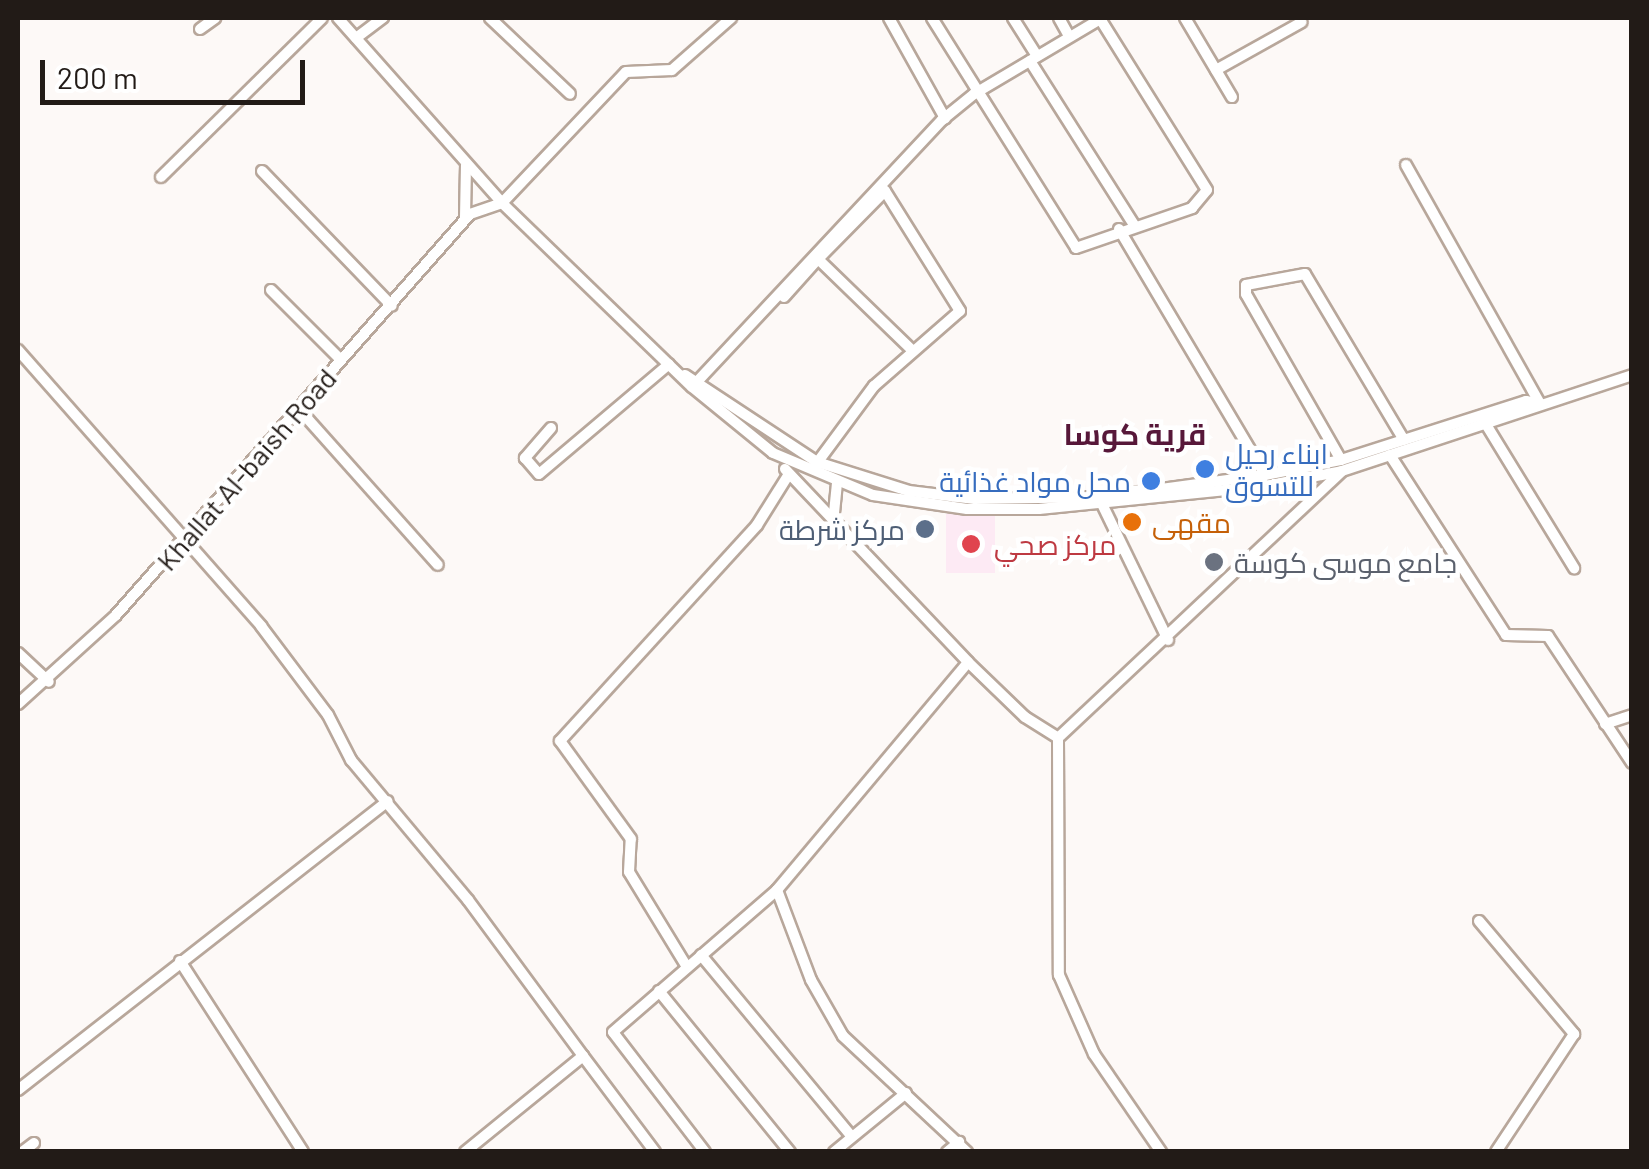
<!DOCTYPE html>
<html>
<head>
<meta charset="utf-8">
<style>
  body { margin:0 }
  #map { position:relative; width:1649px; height:1169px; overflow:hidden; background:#fdf9f7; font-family:Barlow,Cairo,sans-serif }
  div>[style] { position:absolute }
  .medical>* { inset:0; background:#fdeaf4; transform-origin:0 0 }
  .roads { filter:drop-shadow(2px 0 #b8a79b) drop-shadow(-2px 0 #b8a79b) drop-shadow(0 2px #b8a79b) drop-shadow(0 -2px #b8a79b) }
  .minor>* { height:10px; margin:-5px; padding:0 5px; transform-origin:5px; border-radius:5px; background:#fff }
  .dots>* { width:28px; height:28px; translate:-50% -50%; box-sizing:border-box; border:5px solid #fff; border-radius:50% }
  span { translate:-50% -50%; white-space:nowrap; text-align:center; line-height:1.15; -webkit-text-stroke:9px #fff; paint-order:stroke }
  .shop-label { font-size:28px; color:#366cbe }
  .left { translate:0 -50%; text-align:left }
  .right { translate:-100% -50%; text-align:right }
  .street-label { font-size:28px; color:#221b17 }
  .food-label { font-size:28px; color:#c56008 }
  .service-label { font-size:28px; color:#4e5e75 }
  .health-label { font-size:28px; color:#be3a42 }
  .worship-label { font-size:28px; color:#5b616d }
  .neighbourhood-label { font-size:30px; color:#57183a; font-weight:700 }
  .frame { position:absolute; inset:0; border:20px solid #221b17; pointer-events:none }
  .scale { position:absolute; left:40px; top:60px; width:265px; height:45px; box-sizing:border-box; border:5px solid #221b17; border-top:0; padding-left:12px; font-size:30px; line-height:35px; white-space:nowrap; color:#221b17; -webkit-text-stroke:8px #fff; paint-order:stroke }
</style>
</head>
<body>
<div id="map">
  <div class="medical">
    <div style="left:995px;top:514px;width:59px;height:49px;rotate:90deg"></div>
  </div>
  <div class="roads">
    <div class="minor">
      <div style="left:338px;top:18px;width:247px;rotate:48.4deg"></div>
      <div style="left:502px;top:203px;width:264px;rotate:44.1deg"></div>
      <div style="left:692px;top:387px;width:104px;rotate:39.2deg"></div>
      <div style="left:773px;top:453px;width:108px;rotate:22.8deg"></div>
      <div style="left:873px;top:495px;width:95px;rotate:8.5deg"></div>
      <div style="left:967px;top:509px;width:72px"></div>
      <div style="left:1039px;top:509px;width:228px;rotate:-5.8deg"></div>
      <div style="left:1266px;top:486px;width:77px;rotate:-11.2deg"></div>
      <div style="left:1342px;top:471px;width:305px;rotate:-18.3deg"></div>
      <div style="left:490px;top:18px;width:110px;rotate:43.5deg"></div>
      <div style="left:889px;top:18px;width:115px;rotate:60.8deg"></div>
      <div style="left:932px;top:18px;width:271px;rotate:57.9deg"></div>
      <div style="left:1076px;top:248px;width:123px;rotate:-19deg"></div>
      <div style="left:1192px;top:208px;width:23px;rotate:-50deg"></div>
      <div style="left:1207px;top:190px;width:202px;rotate:-122deg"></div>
      <div style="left:1013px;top:18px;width:45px;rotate:57.7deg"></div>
      <div style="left:1059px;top:18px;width:21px;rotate:61deg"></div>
      <div style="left:1185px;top:18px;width:92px;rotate:59.3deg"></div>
      <div style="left:200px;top:29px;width:19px;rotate:-36deg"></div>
      <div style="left:356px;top:38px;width:34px;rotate:-37deg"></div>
      <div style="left:1030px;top:61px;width:194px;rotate:57.6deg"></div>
      <div style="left:1216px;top:70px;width:98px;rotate:-29.2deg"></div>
      <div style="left:1406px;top:165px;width:274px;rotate:60.7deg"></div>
      <div style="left:262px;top:171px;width:187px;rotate:46.1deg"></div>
      <div style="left:161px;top:177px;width:226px;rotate:-44.6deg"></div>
      <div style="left:465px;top:217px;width:52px;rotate:-88.9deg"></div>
      <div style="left:1119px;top:229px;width:286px;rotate:59.3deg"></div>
      <div style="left:271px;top:290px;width:99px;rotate:45deg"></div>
      <div style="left:784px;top:297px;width:51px;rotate:-48.2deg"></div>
      <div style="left:18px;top:350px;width:368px;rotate:48.6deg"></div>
      <div style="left:261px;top:626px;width:111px;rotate:53deg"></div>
      <div style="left:328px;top:715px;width:51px;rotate:62.9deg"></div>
      <div style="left:351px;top:760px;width:182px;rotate:50.1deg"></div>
      <div style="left:468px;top:900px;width:194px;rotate:53.6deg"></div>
      <div style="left:583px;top:1056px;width:152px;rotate:140.9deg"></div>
      <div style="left:685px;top:375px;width:158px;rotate:33.4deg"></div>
      <div style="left:817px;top:462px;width:96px;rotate:17.5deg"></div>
      <div style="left:909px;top:491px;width:66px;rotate:6.9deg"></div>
      <div style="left:975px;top:499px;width:127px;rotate:-0.9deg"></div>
      <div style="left:1102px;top:497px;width:164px;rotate:-7.7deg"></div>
      <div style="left:1265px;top:475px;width:77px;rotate:-11.2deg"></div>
      <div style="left:1341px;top:460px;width:194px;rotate:-17.7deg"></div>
      <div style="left:1526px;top:401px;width:14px;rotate:12deg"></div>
      <div style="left:693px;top:386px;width:364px;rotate:-46.9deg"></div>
      <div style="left:942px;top:120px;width:41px;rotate:-39.1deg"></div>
      <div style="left:974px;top:94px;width:149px;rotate:-30.7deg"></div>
      <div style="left:298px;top:408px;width:210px;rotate:48.3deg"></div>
      <div style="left:1487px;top:426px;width:167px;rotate:58.5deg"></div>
      <div style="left:551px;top:428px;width:40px;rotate:131deg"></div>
      <div style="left:525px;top:458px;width:21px;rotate:49deg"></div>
      <div style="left:539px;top:474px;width:170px;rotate:-40.2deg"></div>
      <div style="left:1390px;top:455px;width:214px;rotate:57.2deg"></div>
      <div style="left:1506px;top:635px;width:42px;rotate:1.4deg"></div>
      <div style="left:1548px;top:636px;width:152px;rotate:56.5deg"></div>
      <div style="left:1341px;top:460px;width:191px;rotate:-119.8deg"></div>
      <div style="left:1246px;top:294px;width:9px;rotate:-90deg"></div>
      <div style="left:1246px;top:285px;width:60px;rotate:-10.6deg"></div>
      <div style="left:1305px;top:274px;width:193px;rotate:59.2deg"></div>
      <div style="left:814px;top:467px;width:101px;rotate:-53.5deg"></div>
      <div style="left:874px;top:386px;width:114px;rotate:-41.1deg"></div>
      <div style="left:960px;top:311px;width:142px;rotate:-122deg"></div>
      <div style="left:885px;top:191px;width:95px;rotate:134.6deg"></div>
      <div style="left:818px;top:259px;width:129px;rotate:44.1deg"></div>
      <div style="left:785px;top:469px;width:266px;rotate:46.5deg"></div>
      <div style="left:968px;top:662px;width:79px;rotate:44deg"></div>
      <div style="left:1025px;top:717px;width:39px;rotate:32deg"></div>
      <div style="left:1103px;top:506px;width:149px;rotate:64.1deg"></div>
      <div style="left:833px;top:523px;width:40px;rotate:-84.3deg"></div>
      <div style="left:18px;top:653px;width:42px;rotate:43.1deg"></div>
      <div style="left:18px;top:704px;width:132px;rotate:-42.2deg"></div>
      <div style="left:116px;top:615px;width:535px;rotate:-48.56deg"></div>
      <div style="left:470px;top:214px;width:34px;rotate:-19deg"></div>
      <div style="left:502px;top:203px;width:180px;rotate:-46.6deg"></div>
      <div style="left:626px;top:72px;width:46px;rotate:-2.5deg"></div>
      <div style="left:672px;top:70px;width:79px;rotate:-41.4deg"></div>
      <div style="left:1605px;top:724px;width:28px;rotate:-18deg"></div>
      <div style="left:1058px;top:738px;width:237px;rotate:89.8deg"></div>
      <div style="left:1059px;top:975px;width:86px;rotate:66.1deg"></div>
      <div style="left:1094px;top:1054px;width:119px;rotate:55.6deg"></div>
      <div style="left:1058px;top:738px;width:388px;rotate:-43.2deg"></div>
      <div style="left:777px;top:890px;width:96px;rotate:69.3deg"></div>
      <div style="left:811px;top:980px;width:64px;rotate:60.3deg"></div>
      <div style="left:843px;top:1036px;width:170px;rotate:43.1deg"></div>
      <div style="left:1479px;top:921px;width:148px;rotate:49.9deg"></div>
      <div style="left:1574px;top:1034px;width:141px;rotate:123.5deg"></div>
      <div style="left:701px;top:955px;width:236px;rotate:50.3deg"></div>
      <div style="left:180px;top:961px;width:227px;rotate:57.2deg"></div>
      <div style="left:687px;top:967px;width:111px;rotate:-121.4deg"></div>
      <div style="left:629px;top:872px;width:33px;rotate:-87deg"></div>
      <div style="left:631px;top:839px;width:121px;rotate:-125.9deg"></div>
      <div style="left:560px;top:741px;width:292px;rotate:-47.6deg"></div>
      <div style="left:757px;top:525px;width:60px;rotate:-57.9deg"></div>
      <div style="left:659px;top:991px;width:208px;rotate:50.9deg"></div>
      <div style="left:583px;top:1056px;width:120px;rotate:53.1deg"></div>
      <div style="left:18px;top:1090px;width:469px;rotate:-38deg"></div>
      <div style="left:22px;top:1152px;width:15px;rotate:-37deg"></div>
      <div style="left:705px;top:1152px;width:151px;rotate:-127.5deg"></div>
      <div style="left:613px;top:1032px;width:217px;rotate:-40.9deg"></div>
      <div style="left:777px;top:890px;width:297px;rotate:-50deg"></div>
      <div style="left:834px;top:1152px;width:93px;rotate:-39.3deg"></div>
      <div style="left:947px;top:1152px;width:16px;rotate:-40deg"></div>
    </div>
  </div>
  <div class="dots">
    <div style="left:1205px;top:469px;background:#3f7fe0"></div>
    <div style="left:1151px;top:481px;background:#3f7fe0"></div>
    <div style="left:1132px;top:522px;background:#e8710a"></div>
    <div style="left:925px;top:529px;background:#5c6f8a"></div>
    <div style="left:971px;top:544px;background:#e0444e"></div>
    <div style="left:1214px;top:562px;background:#6b7280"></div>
  </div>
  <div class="shop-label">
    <span class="left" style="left:1225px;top:469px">ابناء رحيل<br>للتسوق</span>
    <span class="right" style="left:1131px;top:481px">محل مواد غذائية</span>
  </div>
  <div class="street-label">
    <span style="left:246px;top:469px;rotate:-49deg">Khallat Al-baish Road</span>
  </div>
  <div class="food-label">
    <span class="left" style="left:1152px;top:522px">مقهى</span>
  </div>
  <div class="service-label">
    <span class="right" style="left:905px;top:529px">مركز شرطة</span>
  </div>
  <div class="health-label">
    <span class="left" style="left:994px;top:544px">مركز صحي</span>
  </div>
  <div class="worship-label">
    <span class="left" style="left:1234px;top:562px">جامع موسى كوسة</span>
  </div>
  <div class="neighbourhood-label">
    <span style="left:1135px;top:433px">قرية كوسا</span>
  </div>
  <div class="frame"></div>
  <div class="scale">200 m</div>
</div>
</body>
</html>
